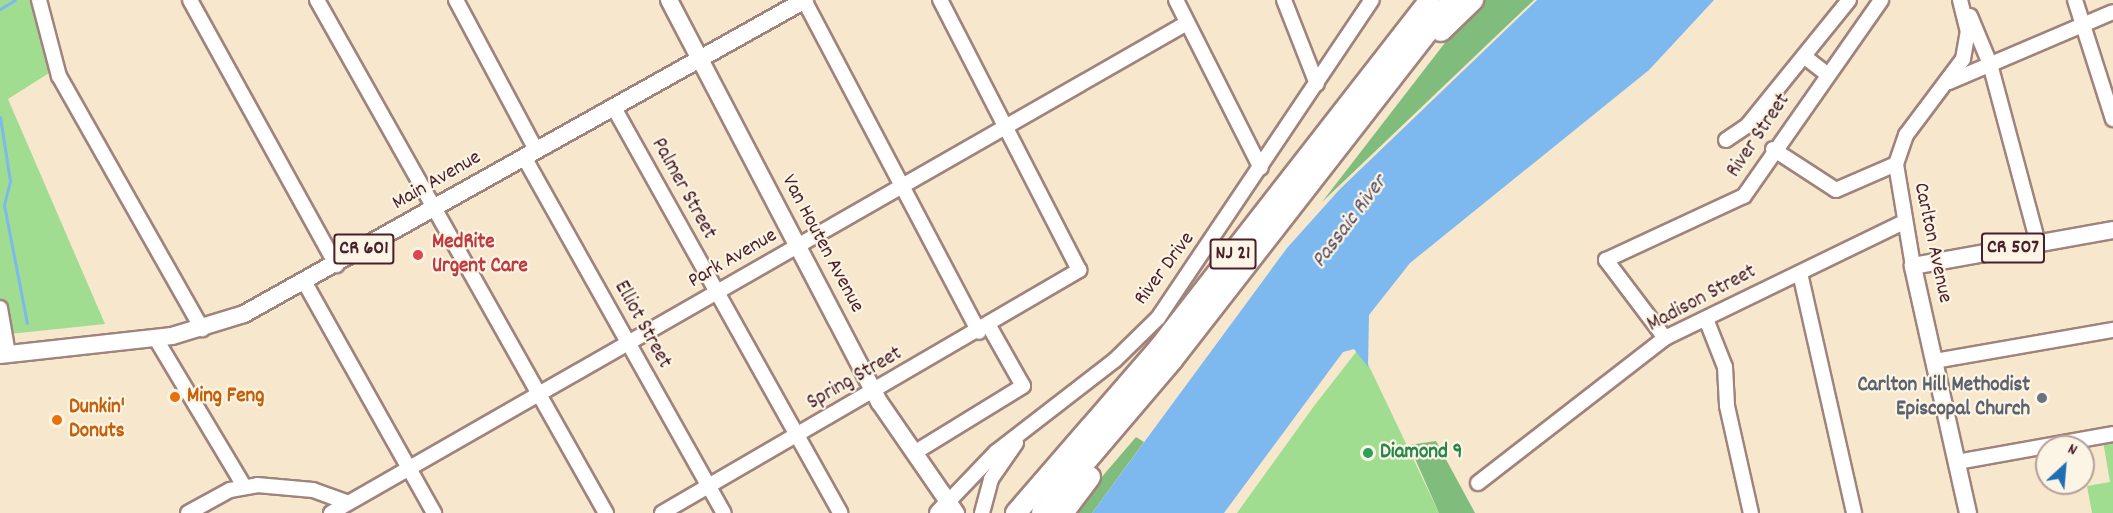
<!DOCTYPE html>
<html>
<head>
<meta charset="utf-8">
<style>
  body { margin:0 }
  #map { position:relative; width:2113px; height:513px; overflow:hidden; background:#f6e7cd; font-family:Dekko,sans-serif }
  div>[style] { position:absolute }
  .green>* { inset:0; background:#a1dd91 }
  .forest>* { inset:0; background:#80bc7b }
  .water>* { inset:0; background:#7db8ef }
  .stream>* { height:3px; margin:-1.5px; padding:0 1.5px; transform-origin:1.5px; border-radius:1.5px; background:#7db8ef }
  .roads { filter:drop-shadow(2px 0 #a0837c) drop-shadow(-2px 0 #a0837c) drop-shadow(0 2px #a0837c) drop-shadow(0 -2px #a0837c) }
  .minor>* { height:14px; margin:-7px; padding:0 7px; transform-origin:7px; border-radius:7px; background:#fff }
  .major>* { height:16px; margin:-8px; padding:0 8px; transform-origin:8px; border-radius:8px; background:#fff }
  .highway>* { height:20px; margin:-10px; padding:0 10px; transform-origin:10px; border-radius:10px; background:#fff }
  .dots>* { width:16px; height:16px; translate:-50% -50%; box-sizing:border-box; border:3px solid #fcf5e5; border-radius:50% }
  span { translate:-50% -50%; white-space:nowrap; text-align:center; line-height:1.15; -webkit-text-stroke:4.5px #fcf5e5; paint-order:stroke }
  .shield-label span { padding:2px 4px; background:#fcf5e5; border:2px solid; border-radius:4px; -webkit-text-stroke-width:0 }
  .shield-label { font-size:20px; color:#4a1f2b; font-weight:700 }
  .street-label { font-size:21px; color:#4a1f2b }
  .health-label { font-size:21px; color:#be3a42; font-weight:700 }
  .left { translate:0 -50%; text-align:left }
  .worship-label { font-size:21px; color:#5b616d; font-weight:700 }
  .right { translate:-100% -50%; text-align:right }
  .food-label { font-size:21px; color:#c56008; font-weight:700 }
  .leisure-label { font-size:21px; color:#27864d; font-weight:700 }
  .water-label { font-size:22px; color:#594d66; font-style:italic }
  .north { position:absolute; left:2035px; top:435px; width:60px; height:60px; box-sizing:border-box; background:#fcf5e5; border:2px solid #b59f9b; border-radius:50%; rotate:26deg; font-size:16px; font-weight:700; line-height:24px; text-align:center; color:#4a1f2b }
  .north::after { content:''; display:block; margin:auto; width:21px; height:27px; background:#1f6fb2; clip-path:polygon(50% 0,100% 100%,50% 72%,0 100%) }
</style>
</head>
<body>
<div id="map">
  <div class="green">
    <div style="clip-path:polygon(0 0,42px 0,57px 68px,8px 99px,105px 324px,0 335px)"></div>
    <div style="clip-path:polygon(1360px 347px,1439px 513px,1237px 513px,1314px 406px)"></div>
    <div style="clip-path:polygon(2113px 440px,2113px 513px,2092px 513px,2087px 486px,2110px 482px,2103px 441px)"></div>
  </div>
  <div class="forest">
    <div style="clip-path:polygon(1478px 0,1534px 0,1322px 202px)"></div>
    <div style="clip-path:polygon(1136px 437px,1144px 442px,1092px 513px,1071px 513px)"></div>
    <div style="clip-path:polygon(1436px 441px,1475px 513px,1439px 513px,1409px 445px)"></div>
  </div>
  <div class="water">
    <div style="clip-path:polygon(1537px 0,1714px 0,1649px 70px,1410px 263px,1369px 315px,1368px 367px,1354px 349px,1343px 352px,1224px 513px,1092px 513px,1287px 248px,1340px 189px)"></div>
  </div>
  <div class="stream">
    <div style="left:0;top:9px;width:17px;rotate:-31deg"></div>
    <div style="left:0;top:117px;width:65px;rotate:81.1deg"></div>
    <div style="left:10px;top:181px;width:25px;rotate:104deg"></div>
    <div style="left:4px;top:205px;width:120px;rotate:79deg"></div>
  </div>
  <div class="roads">
    <div class="minor">
      <div style="left:39px;top:0;width:79px;rotate:75.3deg"></div>
      <div style="left:59px;top:76px;width:291px;rotate:60.5deg"></div>
      <div style="left:190px;top:0;width:303px;rotate:61.1deg"></div>
      <div style="left:317px;top:0;width:589px;rotate:60.61deg"></div>
      <div style="left:456px;top:0;width:170px;rotate:61.9deg"></div>
      <div style="left:804px;top:0;width:375px;rotate:62.2deg"></div>
      <div style="left:1176px;top:0;width:188px;rotate:63.2deg"></div>
      <div style="left:1284px;top:0;width:90px;rotate:68.6deg"></div>
      <div style="left:2075px;top:0;width:125px;rotate:72.3deg"></div>
      <div style="left:1970px;top:16px;width:52px;rotate:67.4deg"></div>
      <div style="left:1990px;top:64px;width:185px;rotate:75deg"></div>
      <div style="left:1805px;top:57px;width:28px;rotate:38deg"></div>
      <div style="left:1949px;top:82px;width:178px;rotate:-23.1deg"></div>
      <div style="left:613px;top:106px;width:466px;rotate:60.8deg"></div>
      <div style="left:1726px;top:140px;width:25px;rotate:-34deg"></div>
      <div style="left:1747px;top:126px;width:162px;rotate:-51deg"></div>
      <div style="left:1773px;top:149px;width:75px;rotate:33.1deg"></div>
      <div style="left:1836px;top:190px;width:65px;rotate:-23.4deg"></div>
      <div style="left:524px;top:157px;width:408px;rotate:60.7deg"></div>
      <div style="left:1913px;top:266px;width:103px;rotate:-99.5deg"></div>
      <div style="left:1896px;top:164px;width:31px;rotate:-71deg"></div>
      <div style="left:1906px;top:135px;width:95px;rotate:-53.1deg"></div>
      <div style="left:1963px;top:59px;width:27px;rotate:-80deg"></div>
      <div style="left:1968px;top:32px;width:33px;rotate:-104deg"></div>
      <div style="left:1800px;top:273px;width:246px;rotate:77.3deg"></div>
      <div style="left:305px;top:283px;width:264px;rotate:60.7deg"></div>
      <div style="left:0;top:308px;width:47px;rotate:80.1deg"></div>
      <div style="left:1706px;top:319px;width:52px;rotate:68.4deg"></div>
      <div style="left:1725px;top:367px;width:39px;rotate:87deg"></div>
      <div style="left:1727px;top:406px;width:110px;rotate:77.4deg"></div>
      <div style="left:1665px;top:338px;width:98px;rotate:-127.1deg"></div>
      <div style="left:1606px;top:260px;width:152px;rotate:-24.9deg"></div>
      <div style="left:1744px;top:196px;width:239px;rotate:-55deg"></div>
      <div style="left:156px;top:339px;width:171px;rotate:59.1deg"></div>
      <div style="left:1935px;top:361px;width:181px;rotate:-9.9deg"></div>
      <div style="left:914px;top:453px;width:128px;rotate:-31.6deg"></div>
      <div style="left:1023px;top:386px;width:69px;rotate:-119.5deg"></div>
      <div style="left:1957px;top:462px;width:158px;rotate:-10.2deg"></div>
      <div style="left:1478px;top:483px;width:237px;rotate:-37.8deg"></div>
      <div style="left:1665px;top:338px;width:266px;rotate:-25.9deg"></div>
      <div style="left:949px;top:501px;width:68px;rotate:-46.2deg"></div>
      <div style="left:996px;top:452px;width:150px;rotate:-37.7deg"></div>
      <div style="left:1115px;top:360px;width:60px;rotate:-44.3deg"></div>
      <div style="left:1158px;top:318px;width:383px;rotate:-56.1deg"></div>
      <div style="left:188px;top:513px;width:48px;rotate:-28.7deg"></div>
      <div style="left:230px;top:490px;width:27px;rotate:-10deg"></div>
      <div style="left:257px;top:485px;width:56px;rotate:5.1deg"></div>
      <div style="left:313px;top:490px;width:37px;rotate:20deg"></div>
      <div style="left:331px;top:513px;width:986px;rotate:-29.79deg"></div>
      <div style="left:662px;top:513px;width:483px;rotate:-30.2deg"></div>
      <div style="left:1079px;top:270px;width:304px;rotate:-117.2deg"></div>
      <div style="left:982px;top:513px;width:35px;rotate:-75deg"></div>
      <div style="left:991px;top:479px;width:44px;rotate:-55.2deg"></div>
    </div>
    <div class="major">
      <div style="left:669px;top:0;width:455px;rotate:62.4deg"></div>
      <div style="left:880px;top:403px;width:134px;rotate:55.4deg"></div>
      <div style="left:0;top:355px;width:173px;rotate:-6.3deg"></div>
      <div style="left:172px;top:336px;width:75px;rotate:-17deg"></div>
      <div style="left:244px;top:314px;width:643px;rotate:-29.24deg"></div>
      <div style="left:938px;top:513px;width:16px;rotate:-47deg"></div>
      <div style="left:1968px;top:513px;width:253px;rotate:-102.6deg"></div>
      <div style="left:1913px;top:266px;width:203px;rotate:-10.2deg"></div>
    </div>
    <div class="highway">
      <div style="left:1441px;top:31px;width:45px;rotate:-44.1deg"></div>
      <div style="left:1016px;top:513px;width:218px;rotate:-49.1deg"></div>
      <div style="left:1159px;top:348px;width:441px;rotate:-52.1deg"></div>
      <div style="left:1042px;top:513px;width:202px;rotate:-49.6deg"></div>
      <div style="left:1173px;top:359px;width:455px;rotate:-52.1deg"></div>
      <div style="left:1063px;top:513px;width:45px;rotate:-53.1deg"></div>
    </div>
  </div>
  <div class="dots">
    <div style="left:418px;top:255px;background:#e0444e"></div>
    <div style="left:175px;top:397px;background:#e8710a"></div>
    <div style="left:2042px;top:398px;background:#6b7280"></div>
    <div style="left:57px;top:420px;background:#e8710a"></div>
    <div style="left:1368px;top:453px;background:#2e9e5b"></div>
  </div>
  <div class="shield-label">
    <span style="left:2013px;top:248px">CR 507</span>
    <span style="left:364px;top:249px">CR 601</span>
    <span style="left:1233px;top:254px">NJ 21</span>
  </div>
  <div class="street-label">
    <span style="left:1759px;top:136px;rotate:-56deg">River Street</span>
    <span style="left:437px;top:181px;rotate:-30deg">Main Avenue</span>
    <span style="left:683px;top:189px;rotate:61deg">Palmer Street</span>
    <span style="left:1932px;top:243px;rotate:78deg">Carlton Avenue</span>
    <span style="left:822px;top:244px;rotate:62deg">Van Houten Avenue</span>
    <span style="left:733px;top:259px;rotate:-30deg">Park Avenue</span>
    <span style="left:1165px;top:269px;rotate:-53deg">River Drive</span>
    <span style="left:1702px;top:299px;rotate:-28deg">Madison Street</span>
    <span style="left:642px;top:325px;rotate:61deg">Elliot Street</span>
    <span style="left:855px;top:379px;rotate:-30deg">Spring Street</span>
  </div>
  <div class="health-label">
    <span class="left" style="left:432px;top:255px">MedRite<br>Urgent Care</span>
  </div>
  <div class="worship-label">
    <span class="right" style="left:2030px;top:398px">Carlton Hill Methodist<br>Episcopal Church</span>
  </div>
  <div class="food-label">
    <span class="left" style="left:187px;top:397px">Ming Feng</span>
    <span class="left" style="left:69px;top:420px">Dunkin'<br>Donuts</span>
  </div>
  <div class="leisure-label">
    <span class="left" style="left:1380px;top:453px">Diamond 9</span>
  </div>
  <div class="water-label">
    <span style="left:1350px;top:222px;rotate:-53deg">Passaic River</span>
  </div>
  <div class="north">N</div>
</div>
</body>
</html>
